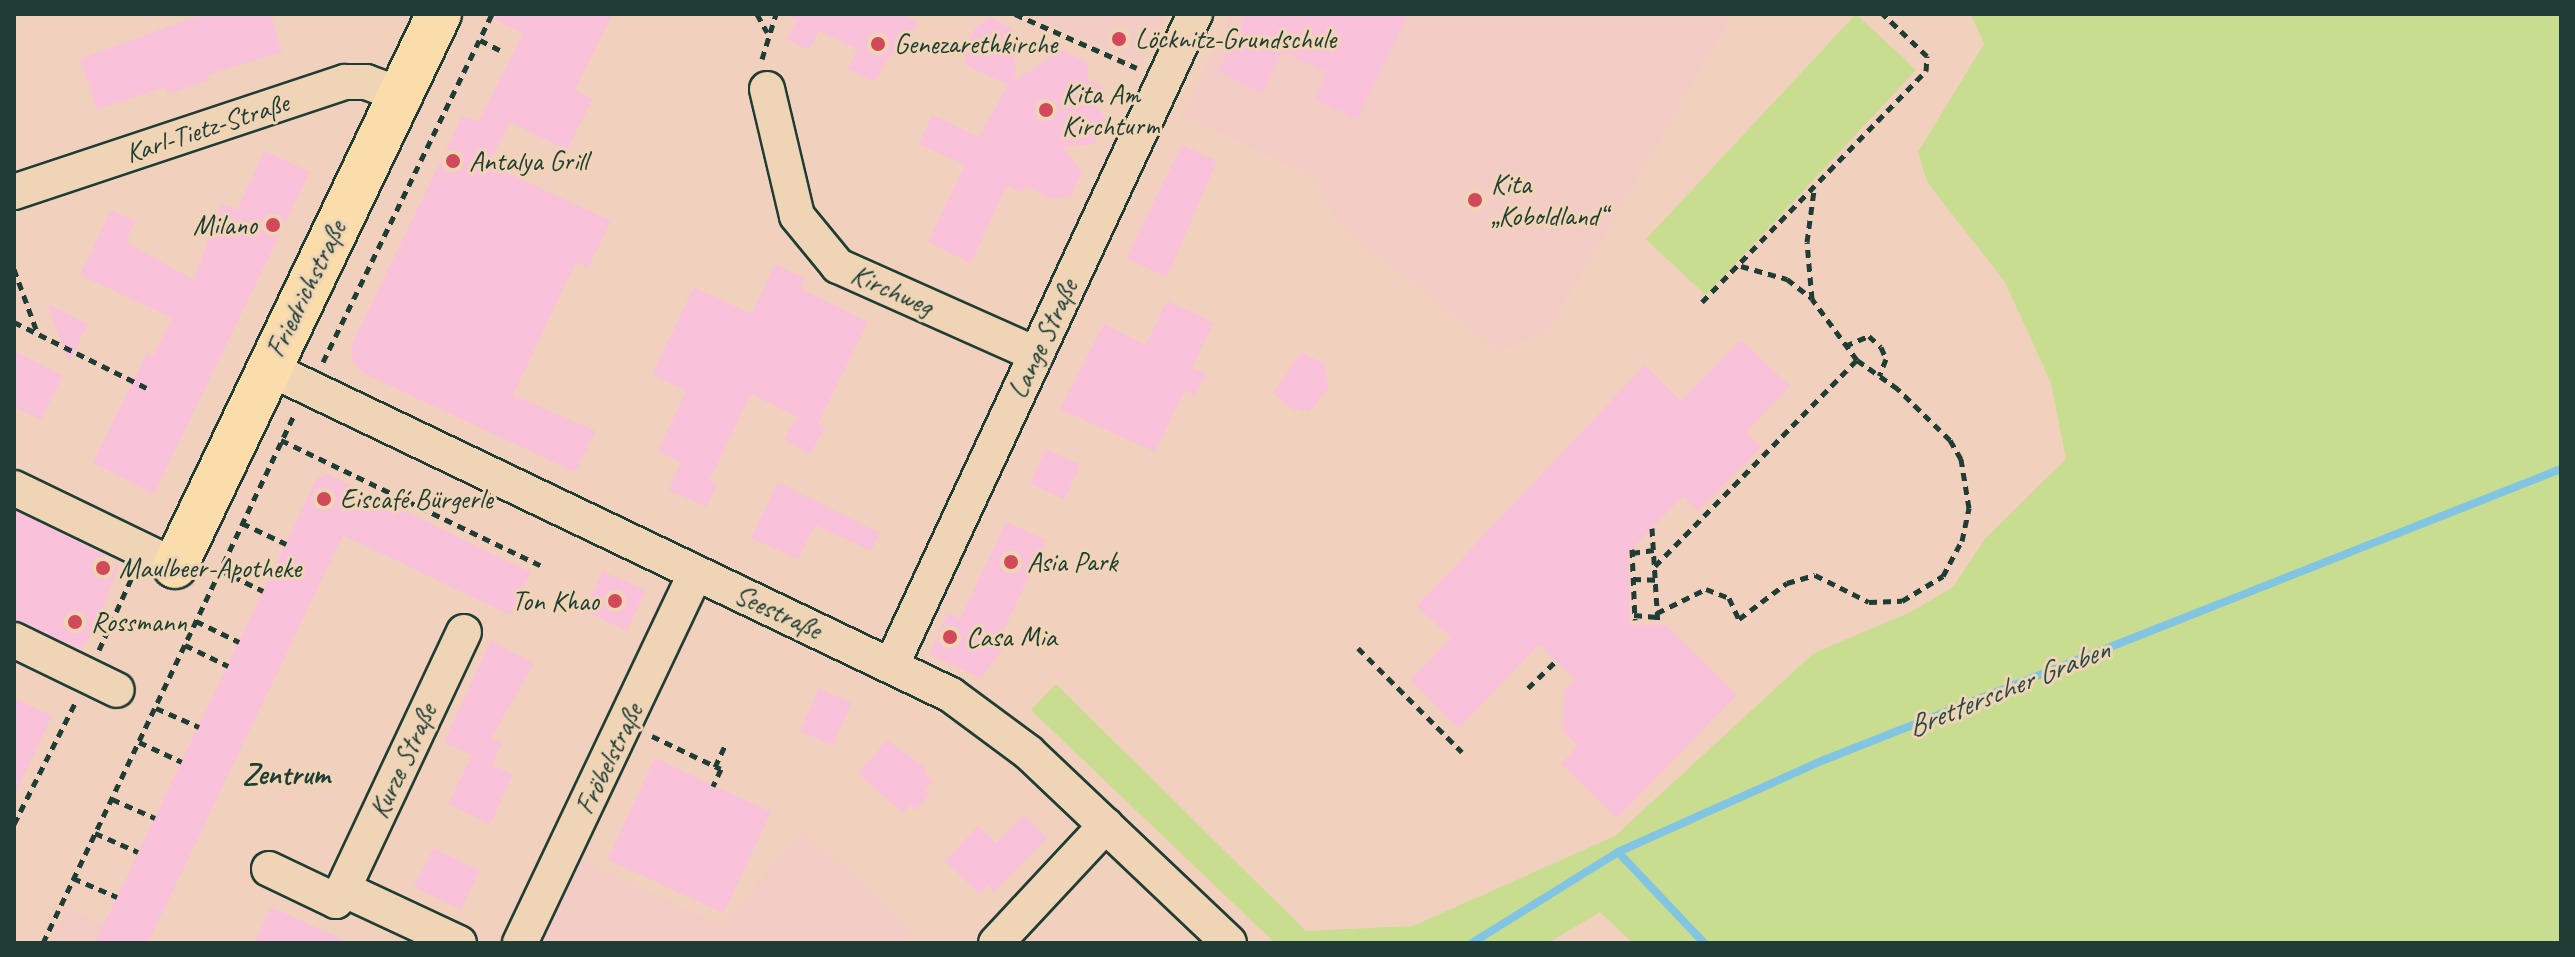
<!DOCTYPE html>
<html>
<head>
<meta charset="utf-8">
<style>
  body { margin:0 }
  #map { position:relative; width:2575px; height:957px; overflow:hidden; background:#f1d0bd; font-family:Caveat,sans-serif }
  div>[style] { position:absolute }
  .built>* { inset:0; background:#f4ccc6 }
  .green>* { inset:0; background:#c9dd91; transform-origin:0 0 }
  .stream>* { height:8px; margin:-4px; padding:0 4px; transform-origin:4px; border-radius:4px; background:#82c5e3 }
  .building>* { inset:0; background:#fac2da; transform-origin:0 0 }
  .path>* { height:5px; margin-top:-2.5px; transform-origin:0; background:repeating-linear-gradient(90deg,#1f3d34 0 8px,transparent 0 14px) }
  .roads { filter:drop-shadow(2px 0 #1f3d34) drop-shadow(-2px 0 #1f3d34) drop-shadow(0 2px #1f3d34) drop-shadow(0 -2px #1f3d34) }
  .minor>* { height:34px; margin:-17px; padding:0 17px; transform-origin:17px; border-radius:17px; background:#efd4b6 }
  .major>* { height:44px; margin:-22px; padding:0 22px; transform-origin:22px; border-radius:22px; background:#faddab }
  .dots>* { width:22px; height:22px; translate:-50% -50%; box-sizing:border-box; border:4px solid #efd4b6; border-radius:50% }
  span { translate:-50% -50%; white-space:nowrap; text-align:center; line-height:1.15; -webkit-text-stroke:6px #efd4b6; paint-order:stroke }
  .poi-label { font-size:28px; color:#1f3d34 }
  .left { translate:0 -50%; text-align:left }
  .right { translate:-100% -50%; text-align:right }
  .street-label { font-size:28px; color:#1f3d34 }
  .water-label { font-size:30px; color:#294b46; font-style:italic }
  .neighbourhood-label { font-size:30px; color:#1f3d34; font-weight:700 }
  .frame { position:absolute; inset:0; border:16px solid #1f3d34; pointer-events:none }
</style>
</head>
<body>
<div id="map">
  <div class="built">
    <div style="clip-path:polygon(1028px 14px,1166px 14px,1141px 64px)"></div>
    <div style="clip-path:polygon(1231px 14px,1733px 14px,1549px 330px,1498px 351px,1338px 224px,1312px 176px,1182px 115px)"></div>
    <div style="clip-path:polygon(803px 831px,914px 930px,903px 943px,536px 943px,576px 857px,721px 925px)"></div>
    <div style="clip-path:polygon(67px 908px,140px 943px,51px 943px)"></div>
  </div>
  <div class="green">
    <div style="left:1856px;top:14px;width:82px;height:308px;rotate:43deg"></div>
    <div style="clip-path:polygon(1971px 14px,2561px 14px,2561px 943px,1633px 943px,1600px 912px,1548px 943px,1275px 943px,1031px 710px,1056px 684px,1306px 931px,1413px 926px,1615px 836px,1814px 653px,1911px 612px,1953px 587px,1985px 539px,2066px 459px,2051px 383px,2005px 282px,1927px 182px,1918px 152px,1984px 44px)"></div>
  </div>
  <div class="stream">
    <div style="left:1618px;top:852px;width:125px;rotate:46.6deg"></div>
    <div style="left:1472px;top:943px;width:172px;rotate:-31.9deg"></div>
    <div style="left:1618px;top:852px;width:226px;rotate:-24.1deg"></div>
    <div style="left:1824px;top:760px;width:792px;rotate:-21.55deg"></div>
  </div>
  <div class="building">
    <div style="clip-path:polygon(204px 14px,271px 14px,282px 52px,208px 75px,209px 80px,168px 94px,165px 87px,97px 109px,80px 59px)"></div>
    <div style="clip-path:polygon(483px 14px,613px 14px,575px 90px,593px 99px,567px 150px,510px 122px,489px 164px,611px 221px,588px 268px,576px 262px,513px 395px,596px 431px,575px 472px,365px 374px,352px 361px,352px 344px,463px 115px,478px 122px,523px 34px)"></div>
    <div style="clip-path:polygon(785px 14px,902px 14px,918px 22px,901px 57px,892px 53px,874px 82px,848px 69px,857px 49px,819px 31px,809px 50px,787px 40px,797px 20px)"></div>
    <div style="clip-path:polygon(1246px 14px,1408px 14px,1357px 119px,1315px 99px,1327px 72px,1282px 51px,1262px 93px,1218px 71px)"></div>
    <div style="clip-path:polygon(990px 17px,1014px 30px,1016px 80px,1061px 50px,1087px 62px,1088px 79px,1105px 88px,1096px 105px,1106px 119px,1095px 144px,1063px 147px,1082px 173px,1070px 197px,1053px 199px,1026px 186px,1022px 193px,1007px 185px,971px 263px,928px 242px,965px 165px,919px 144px,932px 115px,979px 137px,1008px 85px,967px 66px,964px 49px,976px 27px)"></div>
    <div style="clip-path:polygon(1182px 145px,1217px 161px,1167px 277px,1126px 258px)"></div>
    <div style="clip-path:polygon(264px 151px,310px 172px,154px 494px,93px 463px,147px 353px,153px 356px,172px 318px,80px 275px,111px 210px,135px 221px,126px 242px,194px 280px,222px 203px,237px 210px)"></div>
    <div style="clip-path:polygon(775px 264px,805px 279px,801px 289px,868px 322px,818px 423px,825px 428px,810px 454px,784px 439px,797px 417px,751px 394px,709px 481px,717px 484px,707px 507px,669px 490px,681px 462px,658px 451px,686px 391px,652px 375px,694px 287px,752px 314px)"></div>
    <div style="clip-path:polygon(1167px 301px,1214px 323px,1192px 368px,1206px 374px,1195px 396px,1185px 390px,1155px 452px,1060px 409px,1104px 324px,1146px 345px)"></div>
    <div style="clip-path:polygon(47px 304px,88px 324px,69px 363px)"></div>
    <div style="clip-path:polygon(1741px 340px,1790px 386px,1746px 432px,1761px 447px,1698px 511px,1683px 496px,1628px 553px,1630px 625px,1666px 625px,1737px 695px,1617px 818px,1561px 764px,1578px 746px,1563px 731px,1564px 691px,1575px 680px,1539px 644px,1459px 728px,1410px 680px,1451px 638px,1417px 606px,1645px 365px,1681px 401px)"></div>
    <div style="clip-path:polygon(14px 351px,63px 376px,41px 420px,14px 407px)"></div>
    <div style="clip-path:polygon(1302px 352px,1324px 364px,1329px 389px,1309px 411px,1292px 409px,1273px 393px)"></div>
    <div style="left:1046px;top:449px;width:38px;height:38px;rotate:25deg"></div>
    <div style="clip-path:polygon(327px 474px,531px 572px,510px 615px,343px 535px,148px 943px,95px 943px,317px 478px)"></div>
    <div style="clip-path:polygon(778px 482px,880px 533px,871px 551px,815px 525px,798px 559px,751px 538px)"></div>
    <div style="clip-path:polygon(14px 510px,105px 554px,103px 559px,119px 566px,94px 631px,81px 650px,14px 620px)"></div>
    <div style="clip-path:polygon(1006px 522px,1046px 540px,1000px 638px,1009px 642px,980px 678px,929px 654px,948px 613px,960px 619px)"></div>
    <div style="left:603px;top:571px;width:47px;height:44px;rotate:25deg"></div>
    <div style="clip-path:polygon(491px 640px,534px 664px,491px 738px,502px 744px,492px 765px,513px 775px,490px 824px,448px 804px,472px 755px,444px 742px)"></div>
    <div style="left:819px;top:688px;width:36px;height:47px;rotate:24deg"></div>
    <div style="clip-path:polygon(14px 698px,52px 716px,14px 797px)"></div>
    <div style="clip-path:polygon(887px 740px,927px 769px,924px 773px,933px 781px,925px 790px,930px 794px,916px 810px,910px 805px,903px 813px,858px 773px)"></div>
    <div style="left:655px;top:758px;width:128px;height:112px;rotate:25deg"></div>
    <div style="clip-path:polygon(1024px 815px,1047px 838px,994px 892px,988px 885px,979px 894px,945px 861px,978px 826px,996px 843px)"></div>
    <div style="left:433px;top:848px;width:52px;height:43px;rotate:26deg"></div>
    <div style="clip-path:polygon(271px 907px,350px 943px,254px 943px)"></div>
  </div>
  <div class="path">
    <div style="left:757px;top:14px;width:21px;rotate:61deg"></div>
    <div style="left:1015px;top:14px;width:133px;rotate:23.9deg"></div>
    <div style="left:480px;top:40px;width:22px;rotate:27deg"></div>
    <div style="left:762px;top:59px;width:47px;rotate:-72.7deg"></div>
    <div style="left:1741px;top:266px;width:48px;rotate:15.8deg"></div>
    <div style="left:1787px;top:279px;width:31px;rotate:38deg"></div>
    <div style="left:14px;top:269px;width:67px;rotate:69.9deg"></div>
    <div style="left:1702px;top:302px;width:322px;rotate:-45.9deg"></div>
    <div style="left:1926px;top:71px;width:15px;rotate:-86deg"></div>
    <div style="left:1927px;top:56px;width:61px;rotate:-136.3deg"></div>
    <div style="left:14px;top:322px;width:151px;rotate:26.4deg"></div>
    <div style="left:1845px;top:346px;width:26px;rotate:-23deg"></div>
    <div style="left:1869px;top:336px;width:16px;rotate:43deg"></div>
    <div style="left:1881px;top:347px;width:13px;rotate:67deg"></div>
    <div style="left:1886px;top:359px;width:18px;rotate:112deg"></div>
    <div style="left:323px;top:362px;width:387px;rotate:-64.1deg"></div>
    <div style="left:281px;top:440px;width:292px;rotate:25.8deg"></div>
    <div style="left:242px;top:523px;width:49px;rotate:25.5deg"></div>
    <div style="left:1652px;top:528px;width:97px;rotate:86.5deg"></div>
    <div style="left:1632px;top:549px;width:71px;rotate:87.6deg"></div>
    <div style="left:1632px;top:553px;width:22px;rotate:-8deg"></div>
    <div style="left:1655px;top:566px;width:289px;rotate:-45.6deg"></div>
    <div style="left:220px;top:570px;width:48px;rotate:26deg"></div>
    <div style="left:1633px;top:579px;width:23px;rotate:2deg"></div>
    <div style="left:1657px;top:613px;width:55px;rotate:-26.1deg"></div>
    <div style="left:1706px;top:589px;width:25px;rotate:21deg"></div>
    <div style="left:1729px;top:598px;width:23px;rotate:65deg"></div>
    <div style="left:1739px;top:619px;width:60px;rotate:-36.9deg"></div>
    <div style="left:1787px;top:583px;width:29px;rotate:-16deg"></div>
    <div style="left:1815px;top:575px;width:60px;rotate:26.6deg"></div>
    <div style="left:1869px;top:602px;width:33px;rotate:-2deg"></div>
    <div style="left:1902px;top:601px;width:48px;rotate:-31.4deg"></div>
    <div style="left:1943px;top:576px;width:40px;rotate:-62deg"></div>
    <div style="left:1962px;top:541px;width:34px;rotate:-78deg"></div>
    <div style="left:1969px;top:508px;width:50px;rotate:-99.3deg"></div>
    <div style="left:1961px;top:459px;width:22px;rotate:-120deg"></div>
    <div style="left:1950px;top:440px;width:73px;rotate:-135.6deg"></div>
    <div style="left:1898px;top:389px;width:50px;rotate:-144.7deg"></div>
    <div style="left:1857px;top:360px;width:76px;rotate:-126.4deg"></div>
    <div style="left:1812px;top:299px;width:57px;rotate:-95deg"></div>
    <div style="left:1807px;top:242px;width:52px;rotate:-82.3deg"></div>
    <div style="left:1634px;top:615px;width:23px;rotate:5deg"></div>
    <div style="left:196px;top:621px;width:48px;rotate:26deg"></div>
    <div style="left:185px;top:645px;width:48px;rotate:26deg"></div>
    <div style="left:1358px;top:648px;width:147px;rotate:45deg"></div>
    <div style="left:99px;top:650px;width:78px;rotate:-65.7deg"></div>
    <div style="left:1528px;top:688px;width:39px;rotate:-44deg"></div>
    <div style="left:156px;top:708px;width:47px;rotate:23.8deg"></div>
    <div style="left:652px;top:736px;width:76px;rotate:25.6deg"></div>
    <div style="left:721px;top:769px;width:19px;rotate:115deg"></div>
    <div style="left:139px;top:742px;width:47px;rotate:24.9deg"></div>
    <div style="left:715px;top:767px;width:23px;rotate:-65deg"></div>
    <div style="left:112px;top:799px;width:47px;rotate:23.8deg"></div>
    <div style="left:14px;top:824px;width:136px;rotate:-63.2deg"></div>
    <div style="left:95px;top:833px;width:47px;rotate:23.8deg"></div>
    <div style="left:73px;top:878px;width:48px;rotate:23.4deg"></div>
    <div style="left:43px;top:943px;width:587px;rotate:-64.57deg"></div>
  </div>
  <div class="roads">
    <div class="minor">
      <div style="left:767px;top:89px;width:130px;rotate:76.7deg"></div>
      <div style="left:797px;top:216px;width:65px;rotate:50.6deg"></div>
      <div style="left:838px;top:266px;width:217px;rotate:24deg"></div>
      <div style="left:14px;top:192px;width:349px;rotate:-18.4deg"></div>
      <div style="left:345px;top:82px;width:21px"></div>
      <div style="left:366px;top:82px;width:37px;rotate:20deg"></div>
      <div style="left:268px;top:368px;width:757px;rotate:25.58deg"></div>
      <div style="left:951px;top:695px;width:96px;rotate:36.5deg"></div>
      <div style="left:1028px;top:752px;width:277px;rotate:43.5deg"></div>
      <div style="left:14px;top:488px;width:179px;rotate:25.8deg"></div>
      <div style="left:14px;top:640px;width:114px;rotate:25.9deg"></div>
      <div style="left:892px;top:664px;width:717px;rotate:-65.01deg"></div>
      <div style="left:269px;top:869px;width:74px;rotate:25.5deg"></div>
      <div style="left:336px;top:901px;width:14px;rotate:-60deg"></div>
      <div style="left:343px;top:889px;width:128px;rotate:25deg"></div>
      <div style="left:343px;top:889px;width:284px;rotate:-64.8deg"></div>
      <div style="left:520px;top:943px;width:408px;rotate:-64.6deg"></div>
      <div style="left:996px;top:943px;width:161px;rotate:-47deg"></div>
    </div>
    <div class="major">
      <div style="left:175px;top:566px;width:612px;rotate:-64.44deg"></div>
    </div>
  </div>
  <div class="dots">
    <div style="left:1119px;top:39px;background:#d1495b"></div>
    <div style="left:878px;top:44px;background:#d1495b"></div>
    <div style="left:1046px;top:110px;background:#d1495b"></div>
    <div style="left:453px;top:161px;background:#d1495b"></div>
    <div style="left:1475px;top:200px;background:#d1495b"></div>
    <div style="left:273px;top:225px;background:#d1495b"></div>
    <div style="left:324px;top:499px;background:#d1495b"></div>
    <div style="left:1011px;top:562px;background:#d1495b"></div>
    <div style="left:103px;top:568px;background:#d1495b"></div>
    <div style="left:615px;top:601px;background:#d1495b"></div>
    <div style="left:75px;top:622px;background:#d1495b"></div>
    <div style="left:950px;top:637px;background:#d1495b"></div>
  </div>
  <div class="poi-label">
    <span class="left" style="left:1135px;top:39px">Löcknitz-Grundschule</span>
    <span class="left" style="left:894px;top:44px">Genezarethkirche</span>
    <span class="left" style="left:1062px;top:110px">Kita Am<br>Kirchturm</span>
    <span class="left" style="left:469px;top:161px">Antalya Grill</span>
    <span class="left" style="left:1491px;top:200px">Kita<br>„Koboldland“</span>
    <span class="right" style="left:257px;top:225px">Milano</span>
    <span class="left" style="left:340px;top:499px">Eiscafé Bürgerle</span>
    <span class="left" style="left:1027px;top:562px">Asia Park</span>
    <span class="left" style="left:119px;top:568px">Maulbeer-Apotheke</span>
    <span class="right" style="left:599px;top:601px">Ton Khao</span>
    <span class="left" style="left:91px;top:622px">Rossmann</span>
    <span class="left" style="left:966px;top:637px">Casa Mia</span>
  </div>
  <div class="street-label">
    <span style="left:207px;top:128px;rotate:-18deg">Karl-Tietz-Straße</span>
    <span style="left:306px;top:289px;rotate:-64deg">Friedrichstraße</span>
    <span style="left:892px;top:290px;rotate:24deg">Kirchweg</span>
    <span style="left:1043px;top:339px;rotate:-65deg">Lange Straße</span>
    <span style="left:778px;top:612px;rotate:25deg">Seestraße</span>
    <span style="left:609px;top:759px;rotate:-64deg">Fröbelstraße</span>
    <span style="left:403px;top:761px;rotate:-65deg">Kurze Straße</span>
  </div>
  <div class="water-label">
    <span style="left:2008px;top:688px;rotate:-22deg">Bretterscher Graben</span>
  </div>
  <div class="neighbourhood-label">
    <span style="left:286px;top:774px">Zentrum</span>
  </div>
  <div class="frame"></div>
</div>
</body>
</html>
